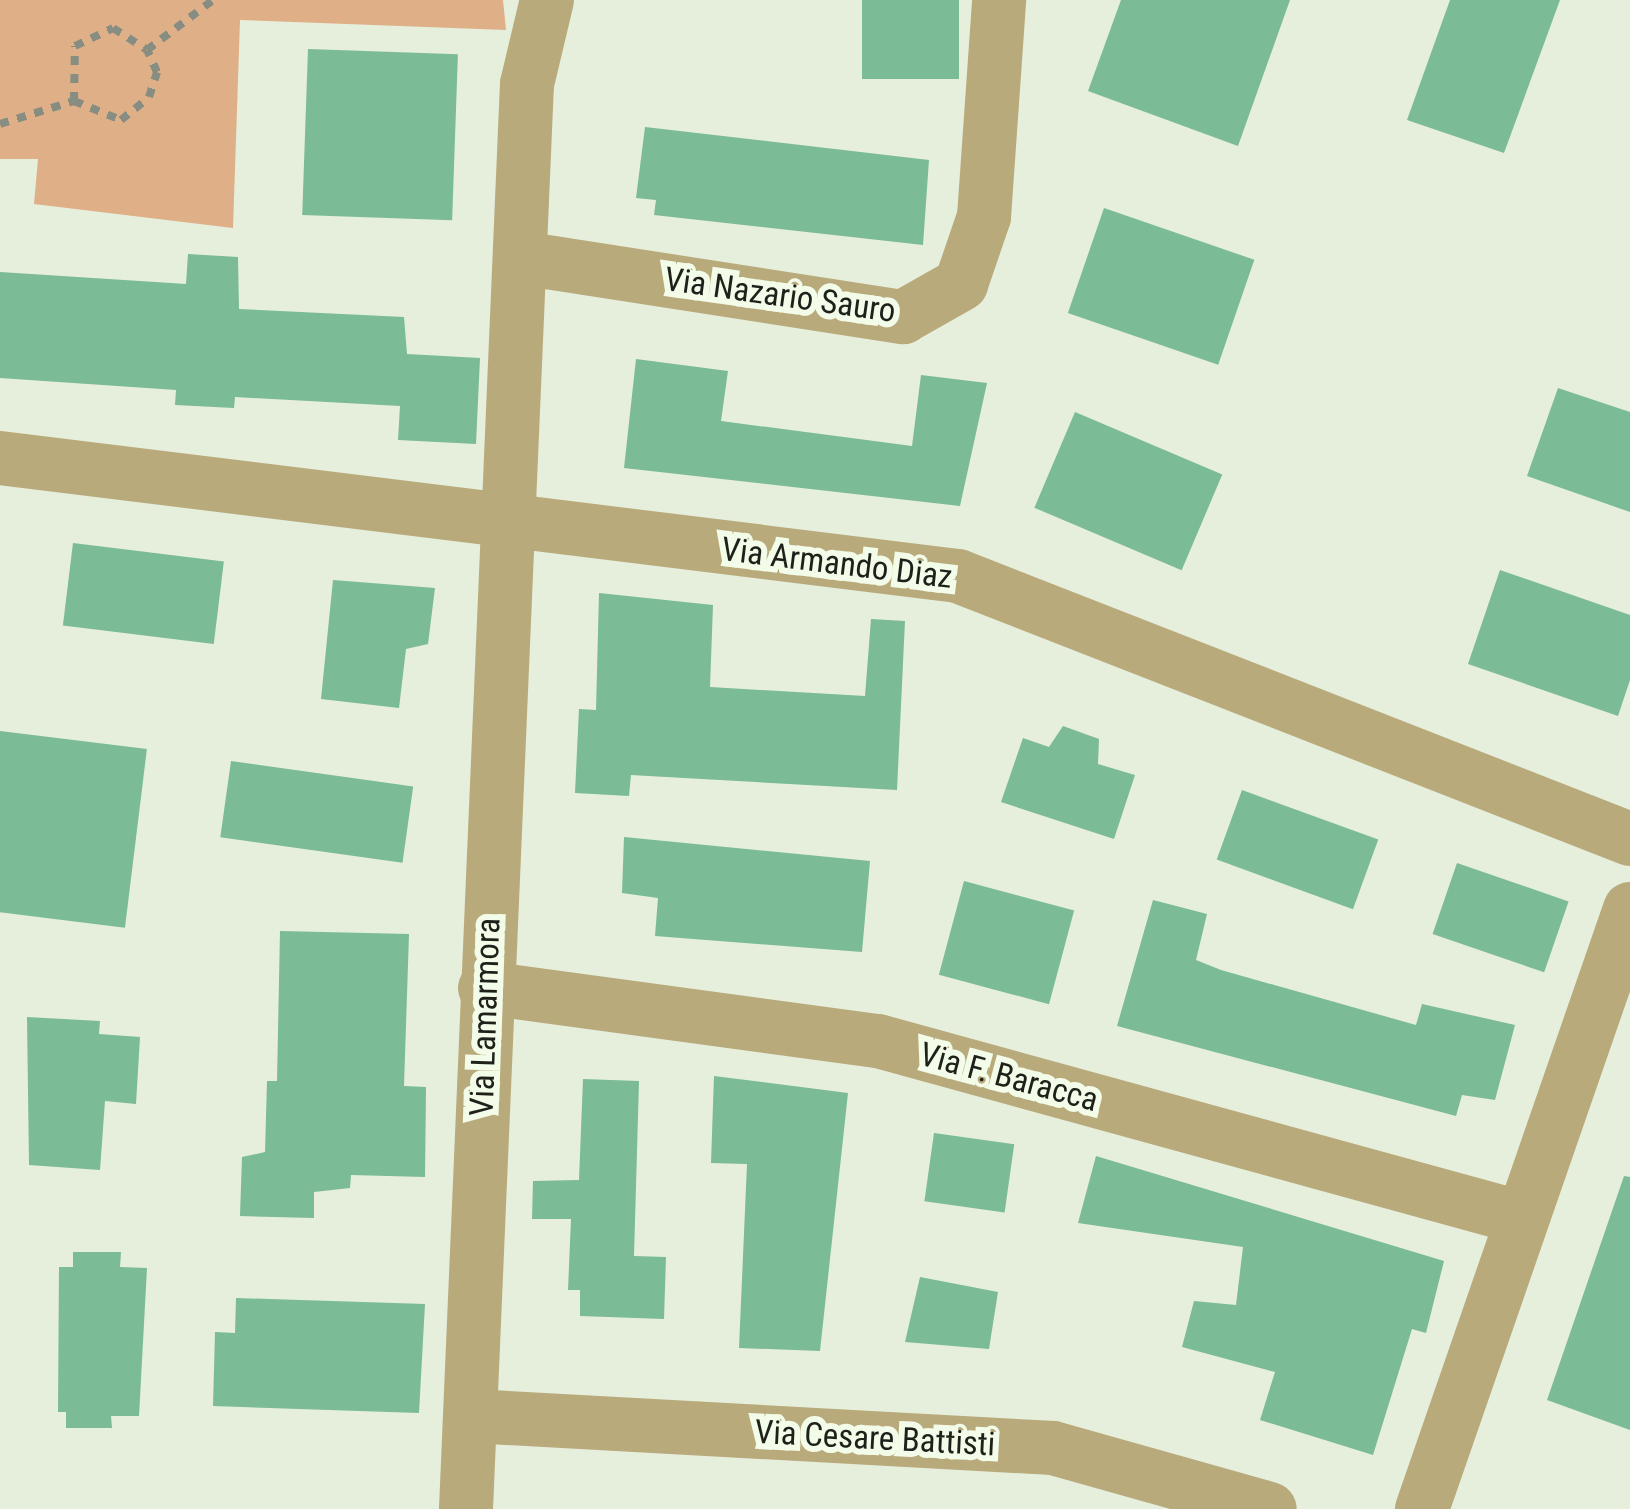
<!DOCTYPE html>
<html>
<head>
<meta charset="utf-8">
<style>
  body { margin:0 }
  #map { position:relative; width:1630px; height:1509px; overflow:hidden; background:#e6eedc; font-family:"Roboto Condensed",sans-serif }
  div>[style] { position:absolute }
  .green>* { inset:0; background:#dfaf87 }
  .building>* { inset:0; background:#7bbb96; transform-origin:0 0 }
  .path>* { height:8px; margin-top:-4px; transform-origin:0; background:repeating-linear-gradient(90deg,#888d81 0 9px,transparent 0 18px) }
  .minor>* { height:54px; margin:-27px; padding:0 27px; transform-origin:27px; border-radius:27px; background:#b8aa7b }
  span { translate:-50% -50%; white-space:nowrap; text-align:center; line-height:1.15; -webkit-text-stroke:12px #f3fbe9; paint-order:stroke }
  .street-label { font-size:33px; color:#1e201a }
</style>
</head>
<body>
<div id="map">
  <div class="green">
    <div style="clip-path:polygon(0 0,503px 0,506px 30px,240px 20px,233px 228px,34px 204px,38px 159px,0 159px)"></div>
  </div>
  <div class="building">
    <div style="left:862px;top:0;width:97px;height:79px"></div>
    <div style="clip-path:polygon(1121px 0,1290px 0,1238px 146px,1088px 91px)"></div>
    <div style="clip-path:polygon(1450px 0,1560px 0,1504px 153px,1407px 120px)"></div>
    <div style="left:308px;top:49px;width:150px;height:166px;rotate:2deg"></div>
    <div style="clip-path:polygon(645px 127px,929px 160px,923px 245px,654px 215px,656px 200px,636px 198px)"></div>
    <div style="left:1104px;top:208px;width:159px;height:111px;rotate:19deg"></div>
    <div style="clip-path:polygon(188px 254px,238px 257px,239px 309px,404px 317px,407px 354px,480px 358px,476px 444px,398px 440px,400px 406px,235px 397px,234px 408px,175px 405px,176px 390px,0 378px,0 272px,186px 284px)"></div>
    <div style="clip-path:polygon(636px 359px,728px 371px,721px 421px,912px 446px,921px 375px,987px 383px,960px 506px,624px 468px)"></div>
    <div style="clip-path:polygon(1558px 388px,1630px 412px,1630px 512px,1527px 476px)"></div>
    <div style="left:1075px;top:412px;width:160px;height:104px;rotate:23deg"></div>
    <div style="left:73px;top:543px;width:152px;height:83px;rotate:7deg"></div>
    <div style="clip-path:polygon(1500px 570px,1630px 615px,1630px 680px,1618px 716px,1468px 664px)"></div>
    <div style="clip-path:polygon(333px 580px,435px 588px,428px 644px,406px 649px,399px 708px,321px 699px)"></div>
    <div style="clip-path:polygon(599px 593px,713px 605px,710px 687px,865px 696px,871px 619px,905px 621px,897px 790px,631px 775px,629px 796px,575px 793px,579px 709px,596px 710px)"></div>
    <div style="clip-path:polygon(1063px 726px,1099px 739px,1098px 764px,1135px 775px,1114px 839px,1001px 802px,1023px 738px,1049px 747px)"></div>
    <div style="left:0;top:731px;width:148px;height:180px;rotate:7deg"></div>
    <div style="left:231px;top:761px;width:184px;height:77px;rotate:8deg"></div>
    <div style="left:1242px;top:790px;width:145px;height:74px;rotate:20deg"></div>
    <div style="clip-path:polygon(624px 837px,870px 861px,862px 952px,655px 936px,658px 898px,622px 893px)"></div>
    <div style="left:1457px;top:863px;width:118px;height:75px;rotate:19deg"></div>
    <div style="left:964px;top:881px;width:114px;height:97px;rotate:15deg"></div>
    <div style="clip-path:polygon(1153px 900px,1207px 914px,1196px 960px,1221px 970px,1416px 1025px,1422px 1004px,1515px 1025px,1495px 1100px,1462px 1095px,1456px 1116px,1117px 1026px)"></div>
    <div style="clip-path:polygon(280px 931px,409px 934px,404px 1086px,426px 1087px,425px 1177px,351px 1175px,350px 1188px,314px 1192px,314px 1218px,240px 1216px,242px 1157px,265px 1152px,267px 1081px,277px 1081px)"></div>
    <div style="clip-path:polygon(27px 1017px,100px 1021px,99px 1034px,140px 1037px,136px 1104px,105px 1101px,100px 1170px,29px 1165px)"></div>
    <div style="clip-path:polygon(714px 1076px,848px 1093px,820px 1351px,739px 1348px,747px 1164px,711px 1163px)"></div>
    <div style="clip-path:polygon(583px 1079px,639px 1081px,634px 1256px,666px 1257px,664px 1319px,580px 1316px,580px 1290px,568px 1290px,571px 1219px,532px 1219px,533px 1181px,579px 1180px)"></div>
    <div style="left:934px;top:1133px;width:81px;height:69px;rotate:8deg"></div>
    <div style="clip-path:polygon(1096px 1156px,1444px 1261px,1426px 1333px,1412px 1329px,1373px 1455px,1260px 1420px,1275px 1372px,1182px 1347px,1194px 1301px,1236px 1305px,1243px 1247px,1078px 1223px)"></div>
    <div style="clip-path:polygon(1624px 1176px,1630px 1177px,1630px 1430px,1547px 1400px)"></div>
    <div style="clip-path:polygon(73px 1252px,121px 1252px,120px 1267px,147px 1268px,139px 1416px,111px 1416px,112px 1428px,66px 1428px,66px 1412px,58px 1412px,59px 1267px,73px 1267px)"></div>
    <div style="clip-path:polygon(920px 1277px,998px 1292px,989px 1349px,905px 1342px)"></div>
    <div style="clip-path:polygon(236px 1298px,425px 1304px,419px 1413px,213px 1406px,215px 1332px,235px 1333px)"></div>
  </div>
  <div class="path">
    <div style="left:74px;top:101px;width:55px;rotate:-89deg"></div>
    <div style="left:75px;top:46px;width:42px;rotate:-25.3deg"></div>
    <div style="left:113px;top:28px;width:40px;rotate:32.9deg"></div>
    <div style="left:0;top:124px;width:77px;rotate:-17.3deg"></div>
    <div style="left:74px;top:101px;width:51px;rotate:22deg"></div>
    <div style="left:121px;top:120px;width:36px;rotate:-39deg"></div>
    <div style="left:149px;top:97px;width:26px;rotate:-72deg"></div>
    <div style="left:157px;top:72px;width:24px;rotate:-114deg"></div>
    <div style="left:147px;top:50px;width:83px;rotate:-37.1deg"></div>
  </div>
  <div class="minor">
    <div style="left:521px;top:258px;width:387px;rotate:8.8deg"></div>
    <div style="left:903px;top:317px;width:67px;rotate:-29.6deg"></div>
    <div style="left:961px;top:284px;width:71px;rotate:-71.1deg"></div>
    <div style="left:984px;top:217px;width:218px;rotate:-86deg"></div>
    <div style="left:0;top:458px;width:965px;rotate:7.02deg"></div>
    <div style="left:958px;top:576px;width:722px;rotate:21.37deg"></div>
    <div style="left:485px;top:988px;width:397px;rotate:7.7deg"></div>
    <div style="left:878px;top:1041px;width:668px;rotate:15.37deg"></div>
    <div style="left:471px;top:1416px;width:583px;rotate:3.15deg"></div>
    <div style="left:1053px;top:1448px;width:225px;rotate:15.7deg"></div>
    <div style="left:466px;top:1509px;width:1426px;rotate:-87.55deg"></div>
    <div style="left:527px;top:84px;width:86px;rotate:-76.6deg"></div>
    <div style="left:1422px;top:1509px;width:635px;rotate:-70.88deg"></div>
  </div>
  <div class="street-label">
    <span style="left:780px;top:295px;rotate:8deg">Via Nazario Sauro</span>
    <span style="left:837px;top:563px;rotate:7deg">Via Armando Diaz</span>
    <span style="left:485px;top:1017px;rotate:-88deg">Via Lamarmora</span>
    <span style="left:1009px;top:1077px;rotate:15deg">Via F. Baracca</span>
    <span style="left:875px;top:1438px;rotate:3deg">Via Cesare Battisti</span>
  </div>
</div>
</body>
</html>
